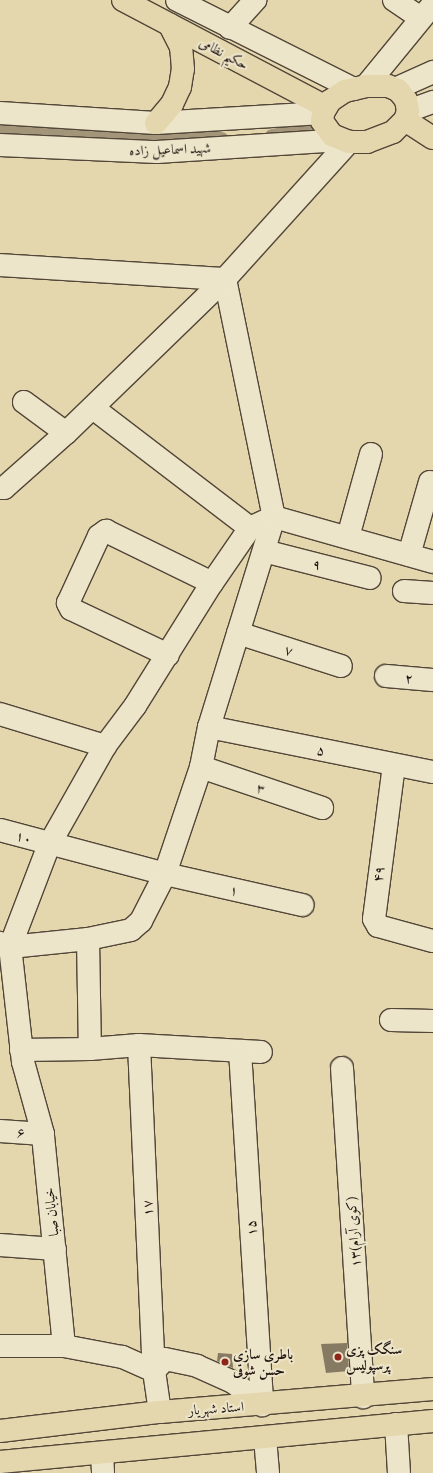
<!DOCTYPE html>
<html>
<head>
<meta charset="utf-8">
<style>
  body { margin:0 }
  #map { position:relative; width:433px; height:1473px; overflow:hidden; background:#e4d7ae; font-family:"EB Garamond",Amiri,serif }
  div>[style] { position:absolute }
  .canal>* { height:17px; margin:-8.5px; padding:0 8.5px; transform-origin:8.5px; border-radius:8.5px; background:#a29579 }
  .building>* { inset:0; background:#877a63 }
  .roads { filter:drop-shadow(1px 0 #524638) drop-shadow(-1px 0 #524638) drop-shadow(0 1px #524638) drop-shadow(0 -1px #524638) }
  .minor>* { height:22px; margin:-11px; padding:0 11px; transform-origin:11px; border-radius:11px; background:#ede5ca }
  .major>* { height:22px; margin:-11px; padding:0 11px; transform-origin:11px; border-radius:11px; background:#e4d7ae }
  .dots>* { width:11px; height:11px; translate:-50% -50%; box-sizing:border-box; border:2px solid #ede5ca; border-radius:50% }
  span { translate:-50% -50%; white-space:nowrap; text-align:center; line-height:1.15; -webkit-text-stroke:4px #ede5ca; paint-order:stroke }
  .street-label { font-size:14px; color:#221611 }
  .poi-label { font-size:14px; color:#221611; font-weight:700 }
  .left { translate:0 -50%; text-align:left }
</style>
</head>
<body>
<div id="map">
  <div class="canal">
    <div style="left:0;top:127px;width:221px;rotate:3.4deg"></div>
    <div style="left:272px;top:137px;width:46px;rotate:-12.5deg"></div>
  </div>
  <div class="building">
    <div style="clip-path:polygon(347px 1343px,349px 1371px,326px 1373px,321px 1344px)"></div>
    <div style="clip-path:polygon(218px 1353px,232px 1354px,233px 1368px,217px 1361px)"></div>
  </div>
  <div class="roads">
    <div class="minor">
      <div style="left:177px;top:0;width:198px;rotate:26.7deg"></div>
      <div style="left:394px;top:0;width:32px;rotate:34deg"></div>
      <div style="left:230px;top:28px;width:38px;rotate:-48deg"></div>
      <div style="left:366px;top:86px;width:106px;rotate:-50.7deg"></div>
      <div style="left:395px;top:89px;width:42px;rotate:-24.1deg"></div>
      <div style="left:408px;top:111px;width:27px;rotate:-20deg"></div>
      <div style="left:0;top:113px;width:156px;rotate:3.7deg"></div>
      <div style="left:156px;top:123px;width:167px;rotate:-3.4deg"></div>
      <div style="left:0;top:145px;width:157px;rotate:2.6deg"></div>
      <div style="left:157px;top:152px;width:184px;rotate:-3.7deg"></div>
      <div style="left:0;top:265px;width:225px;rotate:3.6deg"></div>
      <div style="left:225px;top:279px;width:243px;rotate:78.4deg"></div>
      <div style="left:274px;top:517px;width:220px;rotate:107.2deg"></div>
      <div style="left:209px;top:727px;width:41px;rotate:101.3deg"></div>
      <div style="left:201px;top:767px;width:113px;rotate:108.6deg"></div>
      <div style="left:165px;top:874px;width:53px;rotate:117.1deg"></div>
      <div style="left:141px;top:921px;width:13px;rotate:138deg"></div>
      <div style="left:131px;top:930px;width:44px;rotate:168.2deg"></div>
      <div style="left:88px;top:939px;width:78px;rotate:174.1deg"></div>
      <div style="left:10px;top:947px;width:11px;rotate:-158deg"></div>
      <div style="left:24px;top:402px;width:52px;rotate:36.4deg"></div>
      <div style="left:93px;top:408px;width:198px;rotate:37.4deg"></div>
      <div style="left:0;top:488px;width:4px"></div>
      <div style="left:4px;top:488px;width:83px;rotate:-41.6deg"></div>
      <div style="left:66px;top:433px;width:221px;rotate:-44.1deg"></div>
      <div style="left:225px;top:279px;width:185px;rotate:-47.9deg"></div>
      <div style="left:348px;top:537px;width:86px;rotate:-74.5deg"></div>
      <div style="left:264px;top:551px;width:109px;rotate:14.3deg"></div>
      <div style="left:409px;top:555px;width:76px;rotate:-74deg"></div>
      <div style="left:404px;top:591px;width:29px;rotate:4deg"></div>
      <div style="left:238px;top:633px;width:108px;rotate:17.8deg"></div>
      <div style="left:168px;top:655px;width:107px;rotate:-154.6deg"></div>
      <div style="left:71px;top:609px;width:7px;rotate:-117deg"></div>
      <div style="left:68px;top:603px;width:74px;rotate:-65.2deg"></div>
      <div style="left:99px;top:536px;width:9px;rotate:-36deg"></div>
      <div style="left:106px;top:531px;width:118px;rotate:26.1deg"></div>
      <div style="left:386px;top:676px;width:47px;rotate:4.9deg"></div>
      <div style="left:0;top:714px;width:110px;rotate:16.9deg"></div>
      <div style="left:209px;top:727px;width:228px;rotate:11.4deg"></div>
      <div style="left:394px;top:765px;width:155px;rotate:97.4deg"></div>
      <div style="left:374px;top:919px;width:8px;rotate:60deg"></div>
      <div style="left:378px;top:926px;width:57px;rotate:15.3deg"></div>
      <div style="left:201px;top:767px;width:128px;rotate:18.7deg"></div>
      <div style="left:0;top:830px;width:171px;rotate:14.9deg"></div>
      <div style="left:165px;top:874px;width:141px;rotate:12.7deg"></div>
      <div style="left:88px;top:939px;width:110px;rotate:89deg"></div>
      <div style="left:391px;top:1020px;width:42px;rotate:1.4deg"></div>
      <div style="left:139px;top:1045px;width:326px;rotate:87.4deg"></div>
      <div style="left:21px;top:1050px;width:69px;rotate:-0.8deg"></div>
      <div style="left:90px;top:1049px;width:49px;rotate:-4.7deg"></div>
      <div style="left:139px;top:1045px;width:122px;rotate:3.3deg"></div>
      <div style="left:240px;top:1051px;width:355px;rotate:86.4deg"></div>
      <div style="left:342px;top:1068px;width:330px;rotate:86.3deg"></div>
      <div style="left:0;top:1131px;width:43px;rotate:4deg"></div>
      <div style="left:0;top:1245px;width:55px;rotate:4.2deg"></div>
      <div style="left:0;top:1346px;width:64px"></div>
      <div style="left:154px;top:1371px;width:16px;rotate:-47deg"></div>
      <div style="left:165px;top:1359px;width:33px;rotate:12deg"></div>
      <div style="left:197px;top:1366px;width:39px;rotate:24deg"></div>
      <div style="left:233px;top:1382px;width:37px;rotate:38deg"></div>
      <div style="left:160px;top:1412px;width:41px;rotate:-98.3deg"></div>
      <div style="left:154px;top:1371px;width:35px;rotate:-156deg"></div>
      <div style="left:122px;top:1357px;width:59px;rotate:-169.3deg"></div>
      <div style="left:64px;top:1346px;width:213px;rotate:-95.7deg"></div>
      <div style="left:43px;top:1134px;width:75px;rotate:-105.5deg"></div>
      <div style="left:23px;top:1062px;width:116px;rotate:-96.4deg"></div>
      <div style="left:10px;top:947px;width:109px;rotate:-69.1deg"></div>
      <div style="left:49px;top:845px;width:114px;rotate:-60.5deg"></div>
      <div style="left:105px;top:746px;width:50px;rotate:-53.1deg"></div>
      <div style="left:135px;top:706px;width:145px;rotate:-58deg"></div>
      <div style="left:212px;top:583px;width:67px;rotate:-55.4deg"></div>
      <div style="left:250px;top:528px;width:26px;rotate:-25deg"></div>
      <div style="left:274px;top:517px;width:165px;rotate:15.8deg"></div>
      <div style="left:396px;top:1424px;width:49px;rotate:86.5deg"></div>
      <div style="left:265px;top:1438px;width:35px;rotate:85deg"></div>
      <div style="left:102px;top:1453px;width:20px;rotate:87deg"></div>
    </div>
    <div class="major">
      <div style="left:123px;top:0;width:229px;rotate:27.8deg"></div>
      <div style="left:366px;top:86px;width:22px"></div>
      <div style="left:388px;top:86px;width:11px;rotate:22deg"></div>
      <div style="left:398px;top:90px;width:13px;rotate:51deg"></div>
      <div style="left:406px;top:100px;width:11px;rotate:80deg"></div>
      <div style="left:408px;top:111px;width:9px;rotate:108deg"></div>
      <div style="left:405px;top:120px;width:17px;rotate:135deg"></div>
      <div style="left:393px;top:132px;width:28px;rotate:159deg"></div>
      <div style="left:367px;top:142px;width:18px;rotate:180deg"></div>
      <div style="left:349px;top:142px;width:18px;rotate:-158deg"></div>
      <div style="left:332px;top:135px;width:17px;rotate:-126deg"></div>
      <div style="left:322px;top:121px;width:8px;rotate:-83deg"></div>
      <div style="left:323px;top:113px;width:14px;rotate:-60deg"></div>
      <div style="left:330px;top:101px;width:18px;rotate:-34deg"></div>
      <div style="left:345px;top:91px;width:22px;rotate:-13deg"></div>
      <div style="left:405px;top:120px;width:33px;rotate:33deg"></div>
      <div style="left:156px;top:123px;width:25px;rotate:-50deg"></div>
      <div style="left:172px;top:104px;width:19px;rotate:-65deg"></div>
      <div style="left:180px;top:87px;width:18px;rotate:-81deg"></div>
      <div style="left:183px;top:69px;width:22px;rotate:-95deg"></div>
      <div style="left:181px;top:47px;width:25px;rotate:-117deg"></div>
      <div style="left:0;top:1431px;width:161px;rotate:-6.8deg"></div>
      <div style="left:160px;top:1412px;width:274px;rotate:-4.8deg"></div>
      <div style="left:0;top:1462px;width:435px;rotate:-5.4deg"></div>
    </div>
  </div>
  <div class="dots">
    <div style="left:338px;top:1357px;background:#8f2418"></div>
    <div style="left:225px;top:1362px;background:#8f2418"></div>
  </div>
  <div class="street-label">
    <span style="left:224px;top:53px;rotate:28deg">حکیم نظامی</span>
    <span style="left:170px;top:149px;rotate:-2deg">شهید اسماعیل زاده</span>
    <span style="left:317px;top:564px;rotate:14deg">۹</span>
    <span style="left:289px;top:650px;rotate:18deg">۷</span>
    <span style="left:409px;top:678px;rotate:5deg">۲</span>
    <span style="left:321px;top:750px;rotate:12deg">۵</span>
    <span style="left:261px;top:788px;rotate:19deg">۳</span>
    <span style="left:24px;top:837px;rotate:17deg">۱۰</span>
    <span style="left:378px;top:874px;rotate:-82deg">۴۹</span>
    <span style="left:234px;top:890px;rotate:12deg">۱</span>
    <span style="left:21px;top:1132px;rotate:4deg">۶</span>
    <span style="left:147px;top:1208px;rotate:-93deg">۱۷</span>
    <span style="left:51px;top:1212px;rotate:-96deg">خیابان صبا</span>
    <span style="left:251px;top:1228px;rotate:-94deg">۱۵</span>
    <span style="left:353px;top:1232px;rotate:-94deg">۱۳(کوی آرام)</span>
    <span style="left:216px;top:1408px;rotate:-4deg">استاد شهریار</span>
  </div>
  <div class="poi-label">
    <span class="left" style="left:346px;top:1357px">سنگک پزی<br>پرسپولیس</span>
    <span class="left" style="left:233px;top:1362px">باطری سازی<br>حسن شوقی</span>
  </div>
</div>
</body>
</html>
